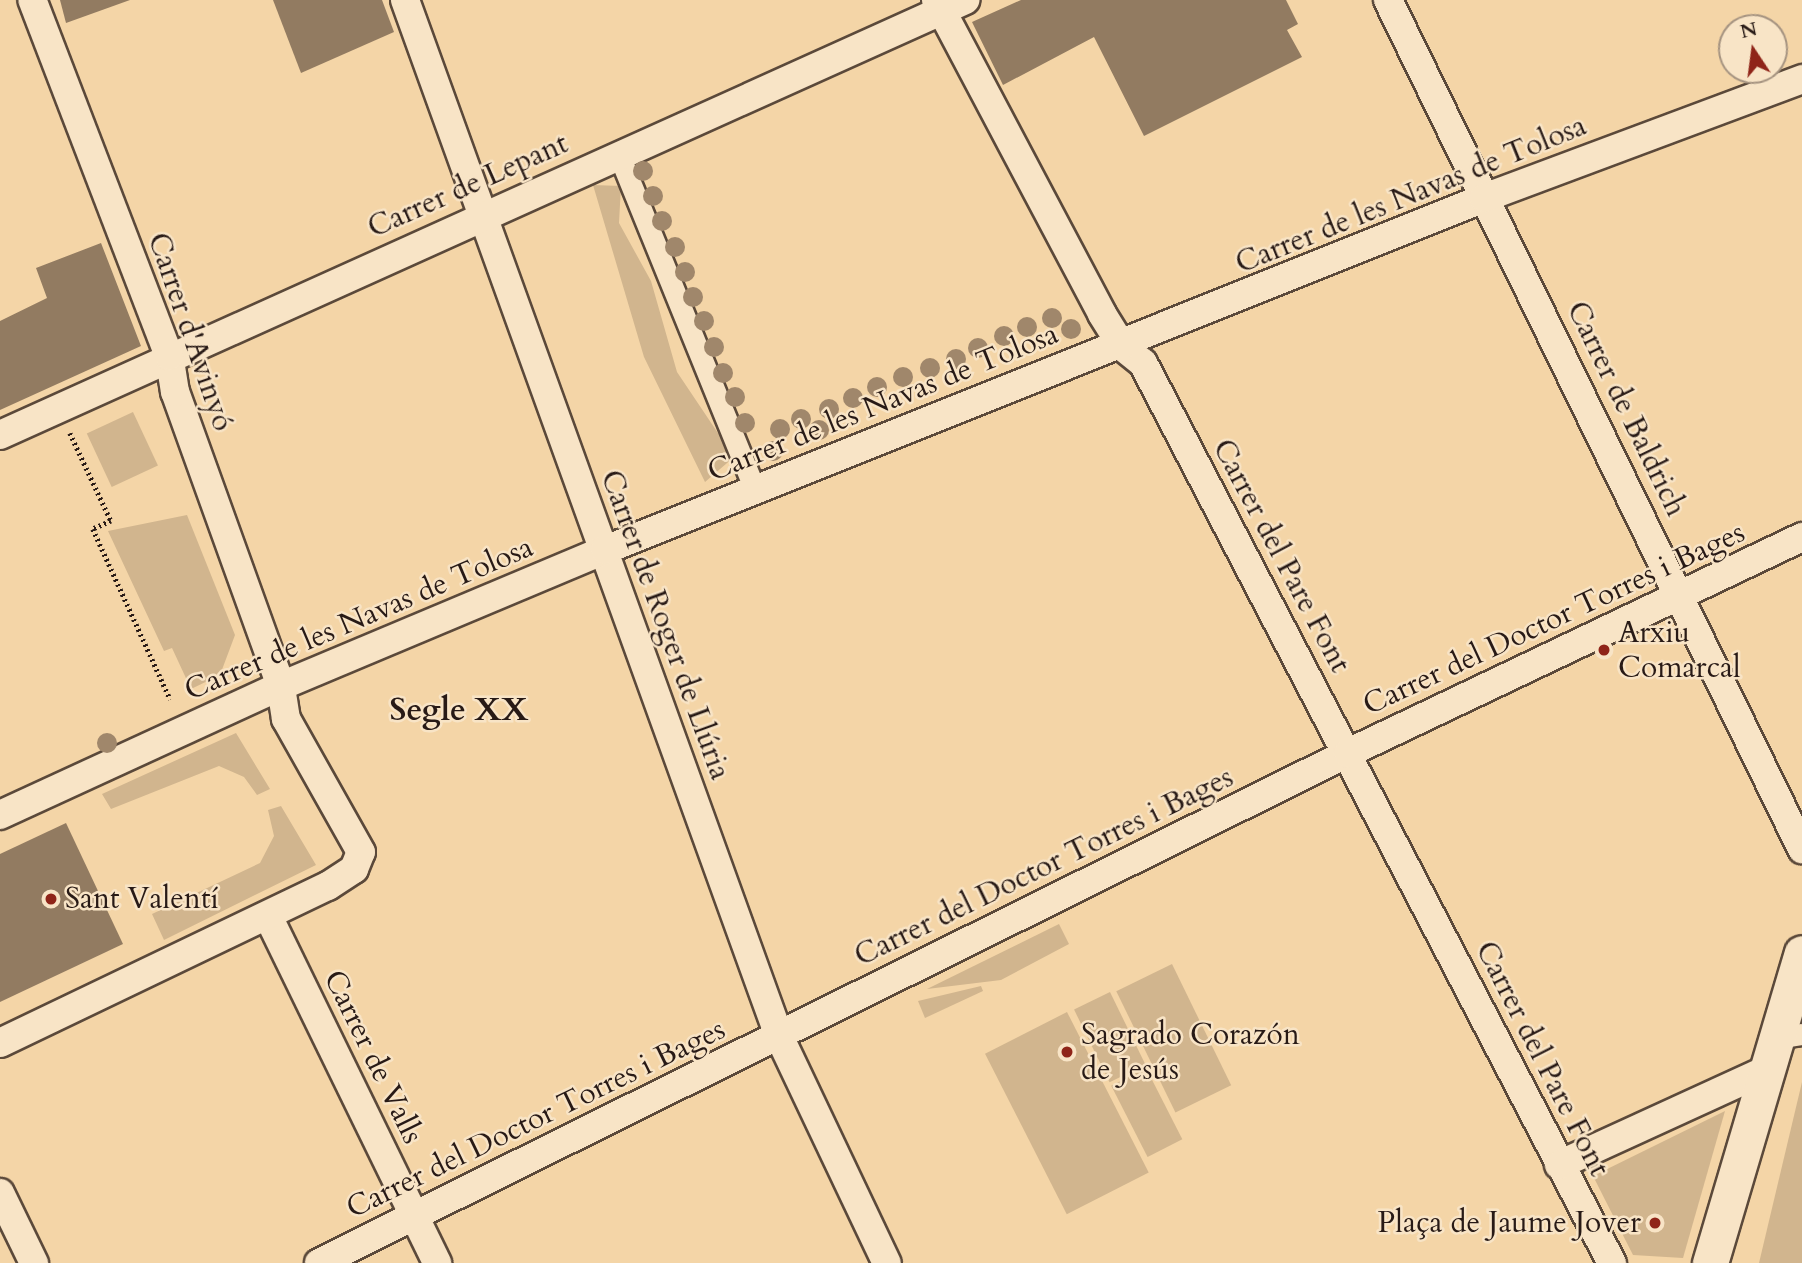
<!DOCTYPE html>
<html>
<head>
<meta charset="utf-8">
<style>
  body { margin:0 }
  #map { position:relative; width:1802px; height:1263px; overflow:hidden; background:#f4d5a7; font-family:Cardo,serif }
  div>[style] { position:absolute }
  .green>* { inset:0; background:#d1b58e; transform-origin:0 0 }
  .building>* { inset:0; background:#927b61 }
  .path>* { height:4.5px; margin-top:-2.25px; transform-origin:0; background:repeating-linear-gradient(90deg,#281a16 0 2px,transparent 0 5.5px) }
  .roads { filter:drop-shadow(2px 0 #5b493a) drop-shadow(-2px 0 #5b493a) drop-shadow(0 2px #5b493a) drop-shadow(0 -2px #5b493a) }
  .pedestrian>* { height:21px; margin:-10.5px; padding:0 10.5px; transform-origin:10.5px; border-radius:10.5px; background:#f8e4c6 }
  .minor>* { height:28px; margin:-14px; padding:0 14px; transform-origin:14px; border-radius:14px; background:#f8e4c6 }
  .tertiary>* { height:35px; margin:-17.5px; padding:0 17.5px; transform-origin:17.5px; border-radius:17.5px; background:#f8e4c6 }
  .trees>* { width:20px; height:20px; margin:-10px; border-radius:50%; background:#a0876b }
  .dots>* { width:19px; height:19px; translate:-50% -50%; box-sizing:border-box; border:4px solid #f8e4c6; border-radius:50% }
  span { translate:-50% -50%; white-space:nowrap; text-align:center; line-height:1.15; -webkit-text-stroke:5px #f8e4c6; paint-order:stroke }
  .street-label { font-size:30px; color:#281a16 }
  .poi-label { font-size:30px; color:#281a16 }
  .left { translate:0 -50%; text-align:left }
  .right { translate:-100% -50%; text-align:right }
  .neighbourhood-label { font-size:32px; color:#281a16; font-weight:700 }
  .north { position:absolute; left:1718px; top:14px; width:70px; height:70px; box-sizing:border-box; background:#f8e4c6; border:2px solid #a59380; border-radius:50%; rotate:347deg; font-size:19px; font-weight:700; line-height:28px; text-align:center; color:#281a16 }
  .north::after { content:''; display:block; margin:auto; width:24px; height:32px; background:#8f2418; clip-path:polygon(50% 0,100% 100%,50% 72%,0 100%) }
</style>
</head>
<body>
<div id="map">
  <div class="green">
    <div style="clip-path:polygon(593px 185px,621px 186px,619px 223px,651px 281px,677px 372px,734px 457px,705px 482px,644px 357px)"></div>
    <div style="left:133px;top:412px;width:59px;height:51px;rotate:65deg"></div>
    <div style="clip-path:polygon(187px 515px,235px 635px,220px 675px,191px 689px,172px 648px,164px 651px,108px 531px)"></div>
    <div style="clip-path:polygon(236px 733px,270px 789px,257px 795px,244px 777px,219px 766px,111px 809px,102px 794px)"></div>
    <div style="clip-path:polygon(281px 806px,316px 865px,164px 940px,152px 914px,260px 863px,274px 836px,268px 810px)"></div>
    <div style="clip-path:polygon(1059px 924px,1069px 944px,1001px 980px,927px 989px)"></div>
    <div style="left:1172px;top:964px;width:135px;height:62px;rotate:64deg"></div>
    <div style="clip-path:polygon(981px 986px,983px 991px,925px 1018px,918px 1001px)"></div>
    <div style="left:1110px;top:992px;width:81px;height:40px;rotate:64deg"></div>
    <div style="left:1067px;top:1012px;width:180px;height:92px;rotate:63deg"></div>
    <div style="left:1146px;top:1068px;width:80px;height:39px;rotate:63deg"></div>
    <div style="clip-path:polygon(1802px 1082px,1802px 1263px,1759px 1263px)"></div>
    <div style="clip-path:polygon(1725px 1111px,1683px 1258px,1633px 1255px,1593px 1176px)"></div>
  </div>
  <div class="building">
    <div style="clip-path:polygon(60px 0,130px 0,66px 23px)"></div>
    <div style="clip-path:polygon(273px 0,382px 0,394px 32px,301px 73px)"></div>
    <div style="clip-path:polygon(1021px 0,1286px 0,1298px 24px,1287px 30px,1302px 57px,1144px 136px,1094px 37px,1003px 85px,972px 22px)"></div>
    <div style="clip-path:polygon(101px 243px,141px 346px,0 410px,0 321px,47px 298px,36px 268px)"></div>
    <div style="clip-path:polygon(66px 823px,123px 944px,0 1002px,0 854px)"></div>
  </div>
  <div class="path">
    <div style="left:70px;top:433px;width:97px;rotate:65deg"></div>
    <div style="left:111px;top:521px;width:20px;rotate:156deg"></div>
    <div style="left:93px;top:529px;width:187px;rotate:65.6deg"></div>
  </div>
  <div class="roads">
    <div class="pedestrian">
      <div style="left:619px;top:155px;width:362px;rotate:67.9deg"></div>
      <div style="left:1776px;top:1038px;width:26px;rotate:-9deg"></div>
    </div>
    <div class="minor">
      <div style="left:405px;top:0;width:1101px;rotate:70.15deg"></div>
      <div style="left:779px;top:1036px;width:251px;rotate:64.6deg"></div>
      <div style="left:936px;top:0;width:355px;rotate:62.1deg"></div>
      <div style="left:1102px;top:314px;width:39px;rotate:58deg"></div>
      <div style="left:1123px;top:347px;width:26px;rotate:39deg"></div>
      <div style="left:1143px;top:363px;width:1015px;rotate:62.48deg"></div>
      <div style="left:1388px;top:0;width:945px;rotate:64deg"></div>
      <div style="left:0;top:435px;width:1059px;rotate:-24.26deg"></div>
      <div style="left:0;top:815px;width:309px;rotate:-24.7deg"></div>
      <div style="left:281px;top:686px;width:351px;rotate:-22.8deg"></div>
      <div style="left:605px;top:550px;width:947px;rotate:-21.82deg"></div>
      <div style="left:1484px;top:198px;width:340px;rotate:-20.5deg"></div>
      <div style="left:268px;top:916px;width:386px;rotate:64deg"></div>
      <div style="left:0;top:1043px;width:364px;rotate:-25.6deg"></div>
      <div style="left:328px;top:886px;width:31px;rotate:-33deg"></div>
      <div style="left:354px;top:869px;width:18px;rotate:-68deg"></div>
      <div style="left:361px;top:852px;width:153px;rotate:-119.4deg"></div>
      <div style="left:286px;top:719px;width:33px;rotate:-99deg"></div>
      <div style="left:281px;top:686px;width:313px;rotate:-109.8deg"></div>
      <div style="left:175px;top:392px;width:36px;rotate:-99deg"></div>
      <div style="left:169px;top:356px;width:381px;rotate:-111deg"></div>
      <div style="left:1559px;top:1165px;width:226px;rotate:-24.6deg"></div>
      <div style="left:0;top:1193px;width:78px;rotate:64.1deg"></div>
      <div style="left:319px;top:1263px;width:1148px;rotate:-26.36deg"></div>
      <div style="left:1348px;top:753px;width:503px;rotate:-25.44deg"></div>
    </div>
    <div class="tertiary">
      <div style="left:1710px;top:1263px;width:323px;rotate:-73.5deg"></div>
    </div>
  </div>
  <div class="trees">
    <div style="left:643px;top:171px"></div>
    <div style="left:653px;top:196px"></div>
    <div style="left:662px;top:221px"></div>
    <div style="left:675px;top:247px"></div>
    <div style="left:685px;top:272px"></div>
    <div style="left:693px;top:297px"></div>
    <div style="left:1052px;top:318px"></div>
    <div style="left:704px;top:321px"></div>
    <div style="left:1027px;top:327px"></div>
    <div style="left:1071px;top:329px"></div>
    <div style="left:1004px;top:336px"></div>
    <div style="left:714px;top:347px"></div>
    <div style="left:978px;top:348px"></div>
    <div style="left:956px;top:359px"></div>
    <div style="left:930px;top:368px"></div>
    <div style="left:723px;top:373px"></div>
    <div style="left:903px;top:377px"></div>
    <div style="left:877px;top:387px"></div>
    <div style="left:735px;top:397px"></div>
    <div style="left:853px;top:398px"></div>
    <div style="left:829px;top:409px"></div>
    <div style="left:801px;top:419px"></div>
    <div style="left:745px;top:423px"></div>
    <div style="left:780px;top:429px"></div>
    <div style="left:819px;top:430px"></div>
    <div style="left:773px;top:451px"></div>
    <div style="left:107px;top:743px"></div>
  </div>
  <div class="dots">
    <div style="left:1604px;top:650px;background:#8f2418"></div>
    <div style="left:51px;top:899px;background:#8f2418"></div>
    <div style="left:1067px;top:1052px;background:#8f2418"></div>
    <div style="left:1655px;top:1223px;background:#8f2418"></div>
  </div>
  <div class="street-label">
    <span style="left:468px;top:186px;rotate:-24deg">Carrer de Lepant</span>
    <span style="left:1411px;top:195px;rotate:-22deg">Carrer de les Navas de Tolosa</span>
    <span style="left:190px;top:332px;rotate:71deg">Carrer d'Avinyó</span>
    <span style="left:883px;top:403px;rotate:-22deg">Carrer de les Navas de Tolosa</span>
    <span style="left:1626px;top:409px;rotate:64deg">Carrer de Baldrich</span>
    <span style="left:1281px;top:556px;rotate:62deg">Carrer del Pare Font</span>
    <span style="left:359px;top:619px;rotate:-23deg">Carrer de les Navas de Tolosa</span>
    <span style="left:1554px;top:619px;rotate:-25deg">Carrer del Doctor Torres i Bages</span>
    <span style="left:665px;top:625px;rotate:70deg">Carrer de Roger de Llúria</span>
    <span style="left:1044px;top:867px;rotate:-26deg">Carrer del Doctor Torres i Bages</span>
    <span style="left:373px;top:1057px;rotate:64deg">Carrer de Valls</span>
    <span style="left:1542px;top:1059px;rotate:63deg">Carrer del Pare Font</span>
    <span style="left:536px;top:1119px;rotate:-26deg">Carrer del Doctor Torres i Bages</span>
  </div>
  <div class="poi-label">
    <span class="left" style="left:1618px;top:650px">Arxiu<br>Comarcal</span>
    <span class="left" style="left:65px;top:899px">Sant Valentí</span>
    <span class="left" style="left:1081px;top:1052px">Sagrado Corazón<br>de Jesús</span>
    <span class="right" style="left:1641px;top:1223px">Plaça de Jaume Jover</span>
  </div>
  <div class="neighbourhood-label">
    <span style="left:459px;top:710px">Segle XX</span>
  </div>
  <div class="north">N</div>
</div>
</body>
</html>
